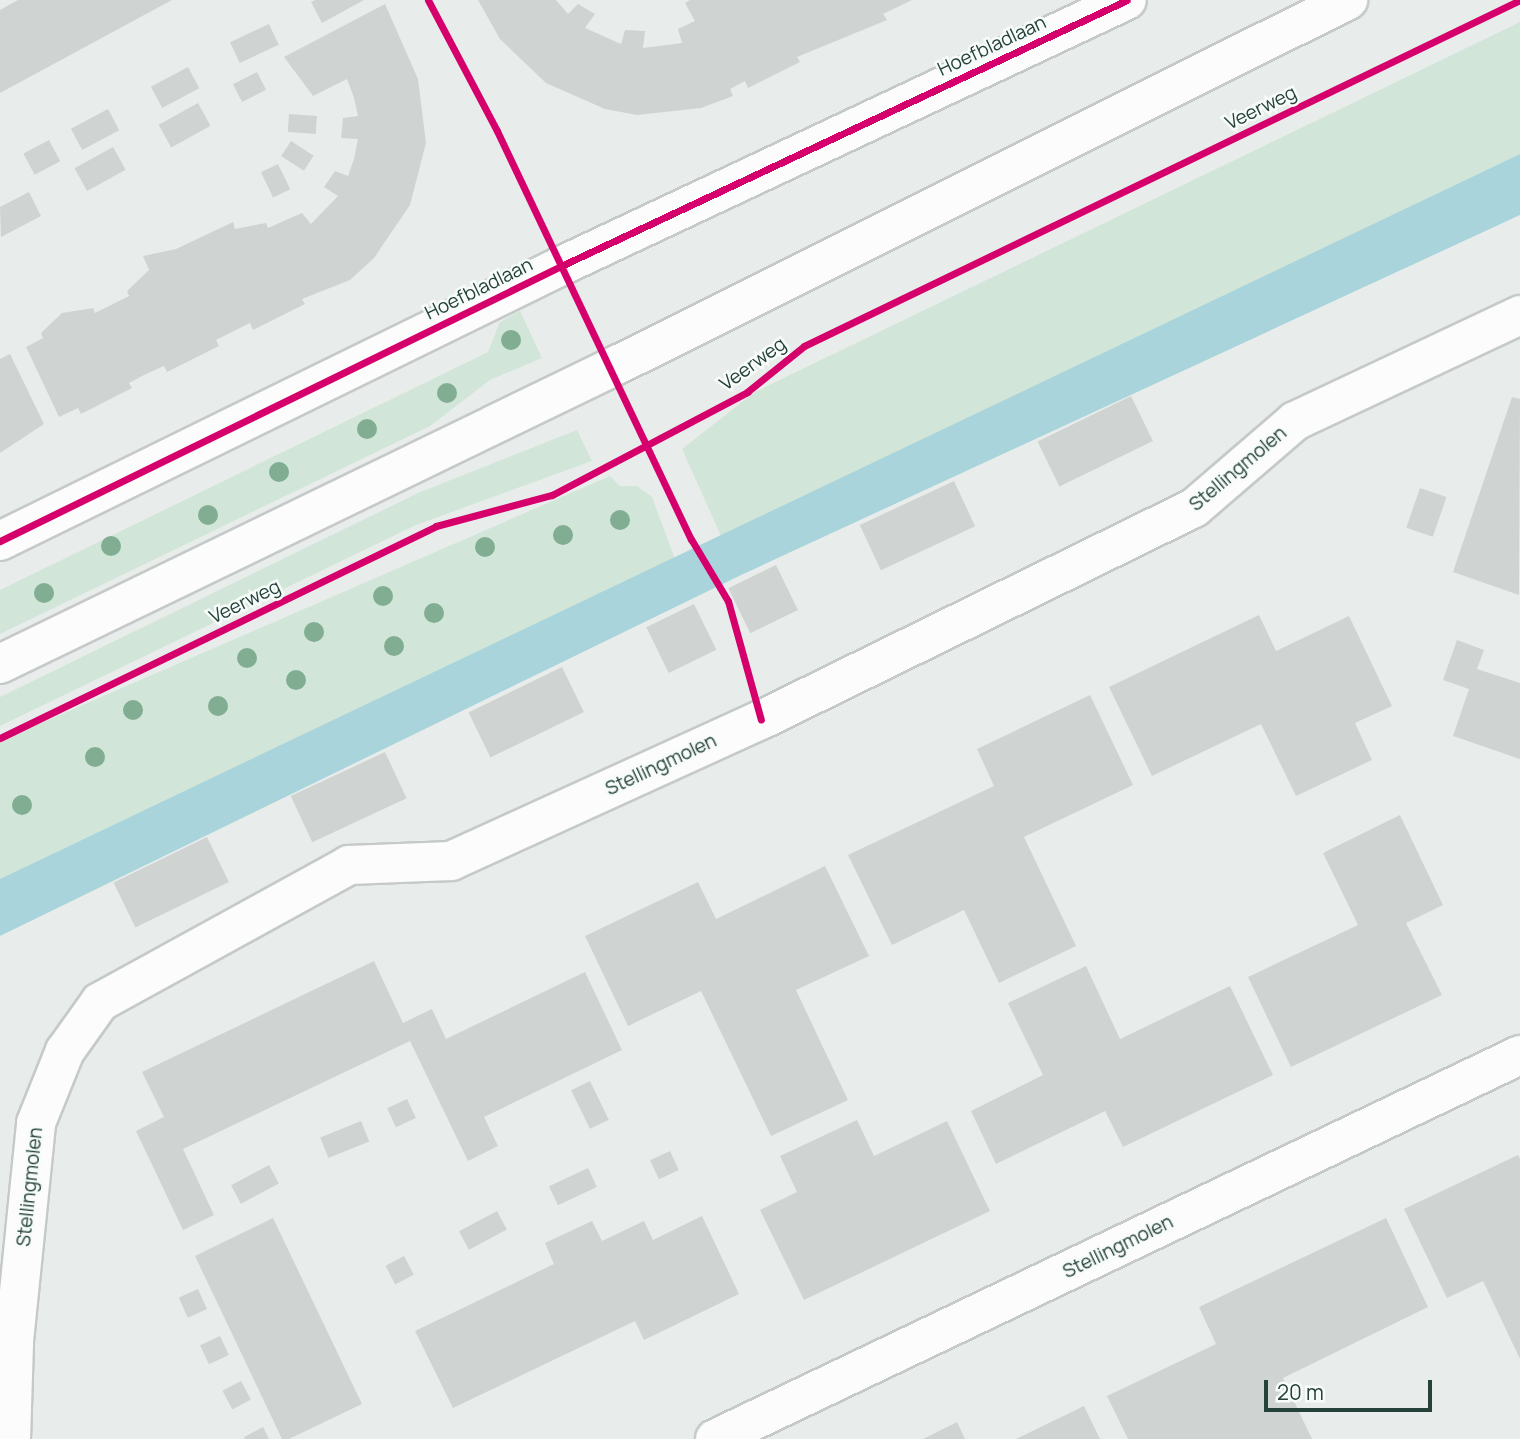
<!DOCTYPE html>
<html>
<head>
<meta charset="utf-8">
<style>
  body { margin:0 }
  #map { position:relative; width:1520px; height:1439px; overflow:hidden; background:#e8edeb; font-family:Manrope,sans-serif }
  div>[style] { position:absolute }
  .green>* { inset:0; background:#d1e6d8 }
  .water>* { inset:0; background:#a9d4db }
  .building>* { inset:0; background:#cfd4d2; transform-origin:0 0 }
  .roads { filter:drop-shadow(2px 0 #c5cac8) drop-shadow(-2px 0 #c5cac8) drop-shadow(0 2px #c5cac8) drop-shadow(0 -2px #c5cac8) }
  .minor>* { height:38px; margin:-19px; padding:0 19px; transform-origin:19px; border-radius:19px; background:#fcfcfc }
  .tertiary>* { height:38px; margin:-19px; padding:0 19px; transform-origin:19px; border-radius:19px; background:#fcfcfc }
  .cycleway>* { height:7px; margin:-3.5px; padding:0 3.5px; transform-origin:3.5px; border-radius:3.5px; background:#d6006c }
  .trees>* { width:20px; height:20px; margin:-10px; border-radius:50%; background:#81ae93 }
  span { translate:-50% -50%; white-space:nowrap; text-align:center; line-height:1.15; -webkit-text-stroke:5px #f7fbf9; paint-order:stroke }
  .street-label { font-size:19px; color:#24423a }
  .scale { position:absolute; left:1264px; top:1380px; width:168px; height:32px; box-sizing:border-box; border:4px solid #24423a; border-top:0; padding-left:9px; font-size:21px; line-height:24px; white-space:nowrap; color:#24423a; -webkit-text-stroke:5px #f7fbf9; paint-order:stroke }
</style>
</head>
<body>
<div id="map">
  <div class="green">
    <div style="clip-path:polygon(1520px 22px,1520px 154px,721px 536px,682px 449px,755px 392px)"></div>
    <div style="clip-path:polygon(520px 311px,542px 358px,490px 380px,430px 426px,0 634px,0 590px,488px 352px,500px 322px)"></div>
    <div style="clip-path:polygon(577px 430px,592px 461px,416px 525px,0 726px,0 697px,418px 493px)"></div>
    <div style="clip-path:polygon(610px 476px,620px 486px,637px 486px,652px 497px,675px 559px,0 879px,0 741px)"></div>
  </div>
  <div class="water">
    <div style="clip-path:polygon(1520px 154px,1520px 215px,739px 576px,0 936px,0 879px)"></div>
  </div>
  <div class="building">
    <div style="clip-path:polygon(18px 0,172px 0,0 93px,0 10px)"></div>
    <div style="clip-path:polygon(315px 0,364px 0,322px 23px,311px 2px)"></div>
    <div style="clip-path:polygon(478px 0,556px 0,568px 14px,578px 4px,595px 14px,585px 28px,621px 44px,625px 30px,645px 31px,643px 48px,682px 43px,678px 29px,695px 21px,685px 3px,690px 0,912px 0,883px 14px,887px 20px,797px 57px,800px 62px,748px 88px,745px 81px,730px 89px,733px 96px,701px 108px,637px 115px,605px 109px,546px 83px,500px 39px)"></div>
    <div style="clip-path:polygon(385px 4px,418px 79px,426px 143px,410px 205px,374px 258px,350px 280px,302px 299px,305px 304px,253px 330px,250px 323px,216px 340px,219px 346px,167px 372px,164px 366px,146px 374px,129px 383px,132px 388px,81px 414px,78px 408px,59px 417px,26px 347px,43px 338px,41px 333px,62px 313px,93px 308px,95px 313px,129px 296px,127px 291px,149px 270px,143px 256px,176px 249px,233px 222px,235px 229px,266px 223px,268px 228px,302px 213px,311px 224px,338px 196px,324px 187px,335px 171px,348px 176px,354px 159px,358px 139px,341px 138px,343px 118px,358px 116px,354px 98px,347px 79px,313px 96px,284px 57px)"></div>
    <div style="left:269px;top:24px;width:23px;height:43px;rotate:65deg"></div>
    <div style="left:188px;top:67px;width:24px;height:42px;rotate:62deg"></div>
    <div style="left:257px;top:72px;width:20px;height:27px;rotate:63deg"></div>
    <div style="left:198px;top:103px;width:26px;height:45px;rotate:61deg"></div>
    <div style="left:108px;top:109px;width:24px;height:42px;rotate:62deg"></div>
    <div style="left:289px;top:114px;width:28px;height:18px;rotate:4deg"></div>
    <div style="left:49px;top:140px;width:24px;height:29px;rotate:62deg"></div>
    <div style="left:291px;top:141px;width:27px;height:18px;rotate:33deg"></div>
    <div style="left:113px;top:147px;width:26px;height:44px;rotate:61deg"></div>
    <div style="left:278px;top:164px;width:28px;height:19px;rotate:64deg"></div>
    <div style="clip-path:polygon(29px 192px,41px 216px,1px 237px,0 207px)"></div>
    <div style="clip-path:polygon(10px 354px,44px 424px,0 453px,0 359px)"></div>
    <div style="left:1131px;top:396px;width:50px;height:104px;rotate:64deg"></div>
    <div style="clip-path:polygon(1512px 397px,1520px 399px,1519px 595px,1453px 572px)"></div>
    <div style="left:954px;top:481px;width:50px;height:104px;rotate:65deg"></div>
    <div style="left:1420px;top:488px;width:28px;height:42px;rotate:19deg"></div>
    <div style="left:776px;top:565px;width:50px;height:53px;rotate:64deg"></div>
    <div style="left:694px;top:604px;width:51px;height:53px;rotate:64deg"></div>
    <div style="clip-path:polygon(1259px 615px,1276px 651px,1349px 616px,1392px 706px,1355px 723px,1372px 760px,1296px 796px,1261px 724px,1152px 776px,1109px 687px)"></div>
    <div style="clip-path:polygon(1457px 640px,1484px 650px,1477px 669px,1520px 683px,1520px 759px,1453px 736px,1469px 689px,1443px 680px)"></div>
    <div style="left:562px;top:667px;width:50px;height:104px;rotate:64deg"></div>
    <div style="clip-path:polygon(1090px 695px,1133px 785px,1024px 837px,1076px 946px,999px 983px,964px 910px,892px 945px,848px 855px,994px 786px,977px 749px)"></div>
    <div style="left:385px;top:752px;width:51px;height:104px;rotate:65deg"></div>
    <div style="clip-path:polygon(1400px 815px,1443px 905px,1406px 923px,1442px 995px,1291px 1067px,1248px 977px,1358px 925px,1323px 853px)"></div>
    <div style="left:207px;top:837px;width:50px;height:104px;rotate:64deg"></div>
    <div style="clip-path:polygon(825px 866px,869px 956px,796px 990px,848px 1100px,771px 1136px,701px 991px,628px 1026px,585px 936px,698px 882px,716px 919px)"></div>
    <div style="clip-path:polygon(374px 961px,403px 1023px,432px 1009px,446px 1039px,585px 972px,622px 1050px,484px 1117px,498px 1146px,468px 1161px,410px 1041px,183px 1149px,214px 1215px,183px 1230px,136px 1131px,164px 1117px,142px 1072px)"></div>
    <div style="clip-path:polygon(1086px 966px,1120px 1039px,1230px 986px,1273px 1075px,1123px 1147px,1105px 1111px,996px 1164px,971px 1111px,1043px 1075px,1008px 1003px)"></div>
    <div style="left:590px;top:1081px;width:43px;height:21px;rotate:64deg"></div>
    <div style="left:407px;top:1099px;width:21px;height:22px;rotate:65deg"></div>
    <div style="clip-path:polygon(857px 1120px,874px 1156px,947px 1121px,990px 1211px,804px 1300px,760px 1210px,797px 1192px,780px 1156px)"></div>
    <div style="left:361px;top:1121px;width:22px;height:44px;rotate:68deg"></div>
    <div style="left:670px;top:1151px;width:21px;height:22px;rotate:65deg"></div>
    <div style="clip-path:polygon(1518px 1155px,1520px 1159px,1520px 1359px,1483px 1281px,1447px 1298px,1404px 1209px)"></div>
    <div style="left:269px;top:1165px;width:21px;height:43px;rotate:62deg"></div>
    <div style="left:588px;top:1168px;width:21px;height:43px;rotate:65deg"></div>
    <div style="left:497px;top:1211px;width:21px;height:43px;rotate:62deg"></div>
    <div style="clip-path:polygon(702px 1216px,739px 1294px,644px 1340px,635px 1321px,453px 1408px,415px 1331px,554px 1264px,545px 1243px,592px 1221px,602px 1241px,644px 1221px,653px 1240px)"></div>
    <div style="clip-path:polygon(273px 1218px,362px 1404px,289px 1439px,282px 1439px,195px 1256px)"></div>
    <div style="clip-path:polygon(1386px 1218px,1428px 1307px,1283px 1378px,1312px 1439px,1128px 1439px,1107px 1396px,1216px 1344px,1199px 1307px)"></div>
    <div style="left:404px;top:1256px;width:21px;height:21px;rotate:62deg"></div>
    <div style="left:198px;top:1289px;width:22px;height:21px;rotate:66deg"></div>
    <div style="left:220px;top:1336px;width:21px;height:22px;rotate:65deg"></div>
    <div style="left:241px;top:1381px;width:21px;height:21px;rotate:62deg"></div>
    <div style="clip-path:polygon(1084px 1406px,1100px 1439px,1016px 1439px)"></div>
    <div style="clip-path:polygon(957px 1422px,965px 1439px,923px 1439px)"></div>
    <div style="clip-path:polygon(263px 1427px,269px 1439px,245px 1439px,244px 1437px)"></div>
  </div>
  <div class="roads">
    <div class="minor">
      <div style="left:0;top:541px;width:625px;rotate:-26.11deg"></div>
      <div style="left:561px;top:266px;width:625px;rotate:-25.17deg"></div>
      <div style="left:11px;top:1439px;width:98px;rotate:-88.2deg"></div>
      <div style="left:14px;top:1341px;width:219px;rotate:-84.2deg"></div>
      <div style="left:36px;top:1123px;width:78px;rotate:-68.1deg"></div>
      <div style="left:65px;top:1051px;width:60px;rotate:-54.5deg"></div>
      <div style="left:100px;top:1002px;width:284px;rotate:-28.8deg"></div>
      <div style="left:349px;top:865px;width:102px;rotate:-2.2deg"></div>
      <div style="left:451px;top:861px;width:341px;rotate:-24.5deg"></div>
      <div style="left:761px;top:720px;width:482px;rotate:-26.1deg"></div>
      <div style="left:1194px;top:508px;width:133px;rotate:-40.7deg"></div>
      <div style="left:1295px;top:421px;width:249px;rotate:-25.2deg"></div>
      <div style="left:715px;top:1439px;width:892px;rotate:-25.5deg"></div>
    </div>
    <div class="tertiary">
      <div style="left:0;top:664px;width:679px;rotate:-25.85deg"></div>
      <div style="left:611px;top:368px;width:824px;rotate:-26.53deg"></div>
    </div>
  </div>
  <div class="cycleway">
    <div style="left:428px;top:0;width:148px;rotate:62.2deg"></div>
    <div style="left:497px;top:131px;width:452px;rotate:64.6deg"></div>
    <div style="left:691px;top:539px;width:72px;rotate:59.2deg"></div>
    <div style="left:728px;top:601px;width:123px;rotate:74.5deg"></div>
    <div style="left:0;top:541px;width:625px;rotate:-26.11deg"></div>
    <div style="left:561px;top:266px;width:625px;rotate:-25.17deg"></div>
    <div style="left:0;top:738px;width:485px;rotate:-25.9deg"></div>
    <div style="left:436px;top:526px;width:120px;rotate:-15deg"></div>
    <div style="left:552px;top:495px;width:221px;rotate:-27.8deg"></div>
    <div style="left:747px;top:392px;width:73px;rotate:-38.9deg"></div>
    <div style="left:804px;top:346px;width:795px;rotate:-25.79deg"></div>
  </div>
  <div class="trees">
    <div style="left:511px;top:340px"></div>
    <div style="left:447px;top:393px"></div>
    <div style="left:367px;top:429px"></div>
    <div style="left:279px;top:472px"></div>
    <div style="left:208px;top:515px"></div>
    <div style="left:620px;top:520px"></div>
    <div style="left:563px;top:535px"></div>
    <div style="left:111px;top:546px"></div>
    <div style="left:485px;top:547px"></div>
    <div style="left:44px;top:593px"></div>
    <div style="left:383px;top:596px"></div>
    <div style="left:434px;top:613px"></div>
    <div style="left:314px;top:632px"></div>
    <div style="left:394px;top:646px"></div>
    <div style="left:247px;top:658px"></div>
    <div style="left:296px;top:680px"></div>
    <div style="left:218px;top:706px"></div>
    <div style="left:133px;top:710px"></div>
    <div style="left:95px;top:757px"></div>
    <div style="left:22px;top:805px"></div>
  </div>
  <div class="street-label">
    <span style="left:992px;top:46px;rotate:-25deg">Hoefbladlaan</span>
    <span style="left:1261px;top:108px;rotate:-26deg">Veerweg</span>
    <span style="left:479px;top:289px;rotate:-26deg">Hoefbladlaan</span>
    <span style="left:753px;top:364px;rotate:-36deg">Veerweg</span>
    <span style="left:1238px;top:469px;rotate:-40deg">Stellingmolen</span>
    <span style="left:245px;top:602px;rotate:-26deg">Veerweg</span>
    <span style="left:661px;top:765px;rotate:-25deg">Stellingmolen</span>
    <span style="left:30px;top:1187px;rotate:-84deg">Stellingmolen</span>
    <span style="left:1118px;top:1247px;rotate:-26deg">Stellingmolen</span>
  </div>
  <div class="scale">20 m</div>
</div>
</body>
</html>
